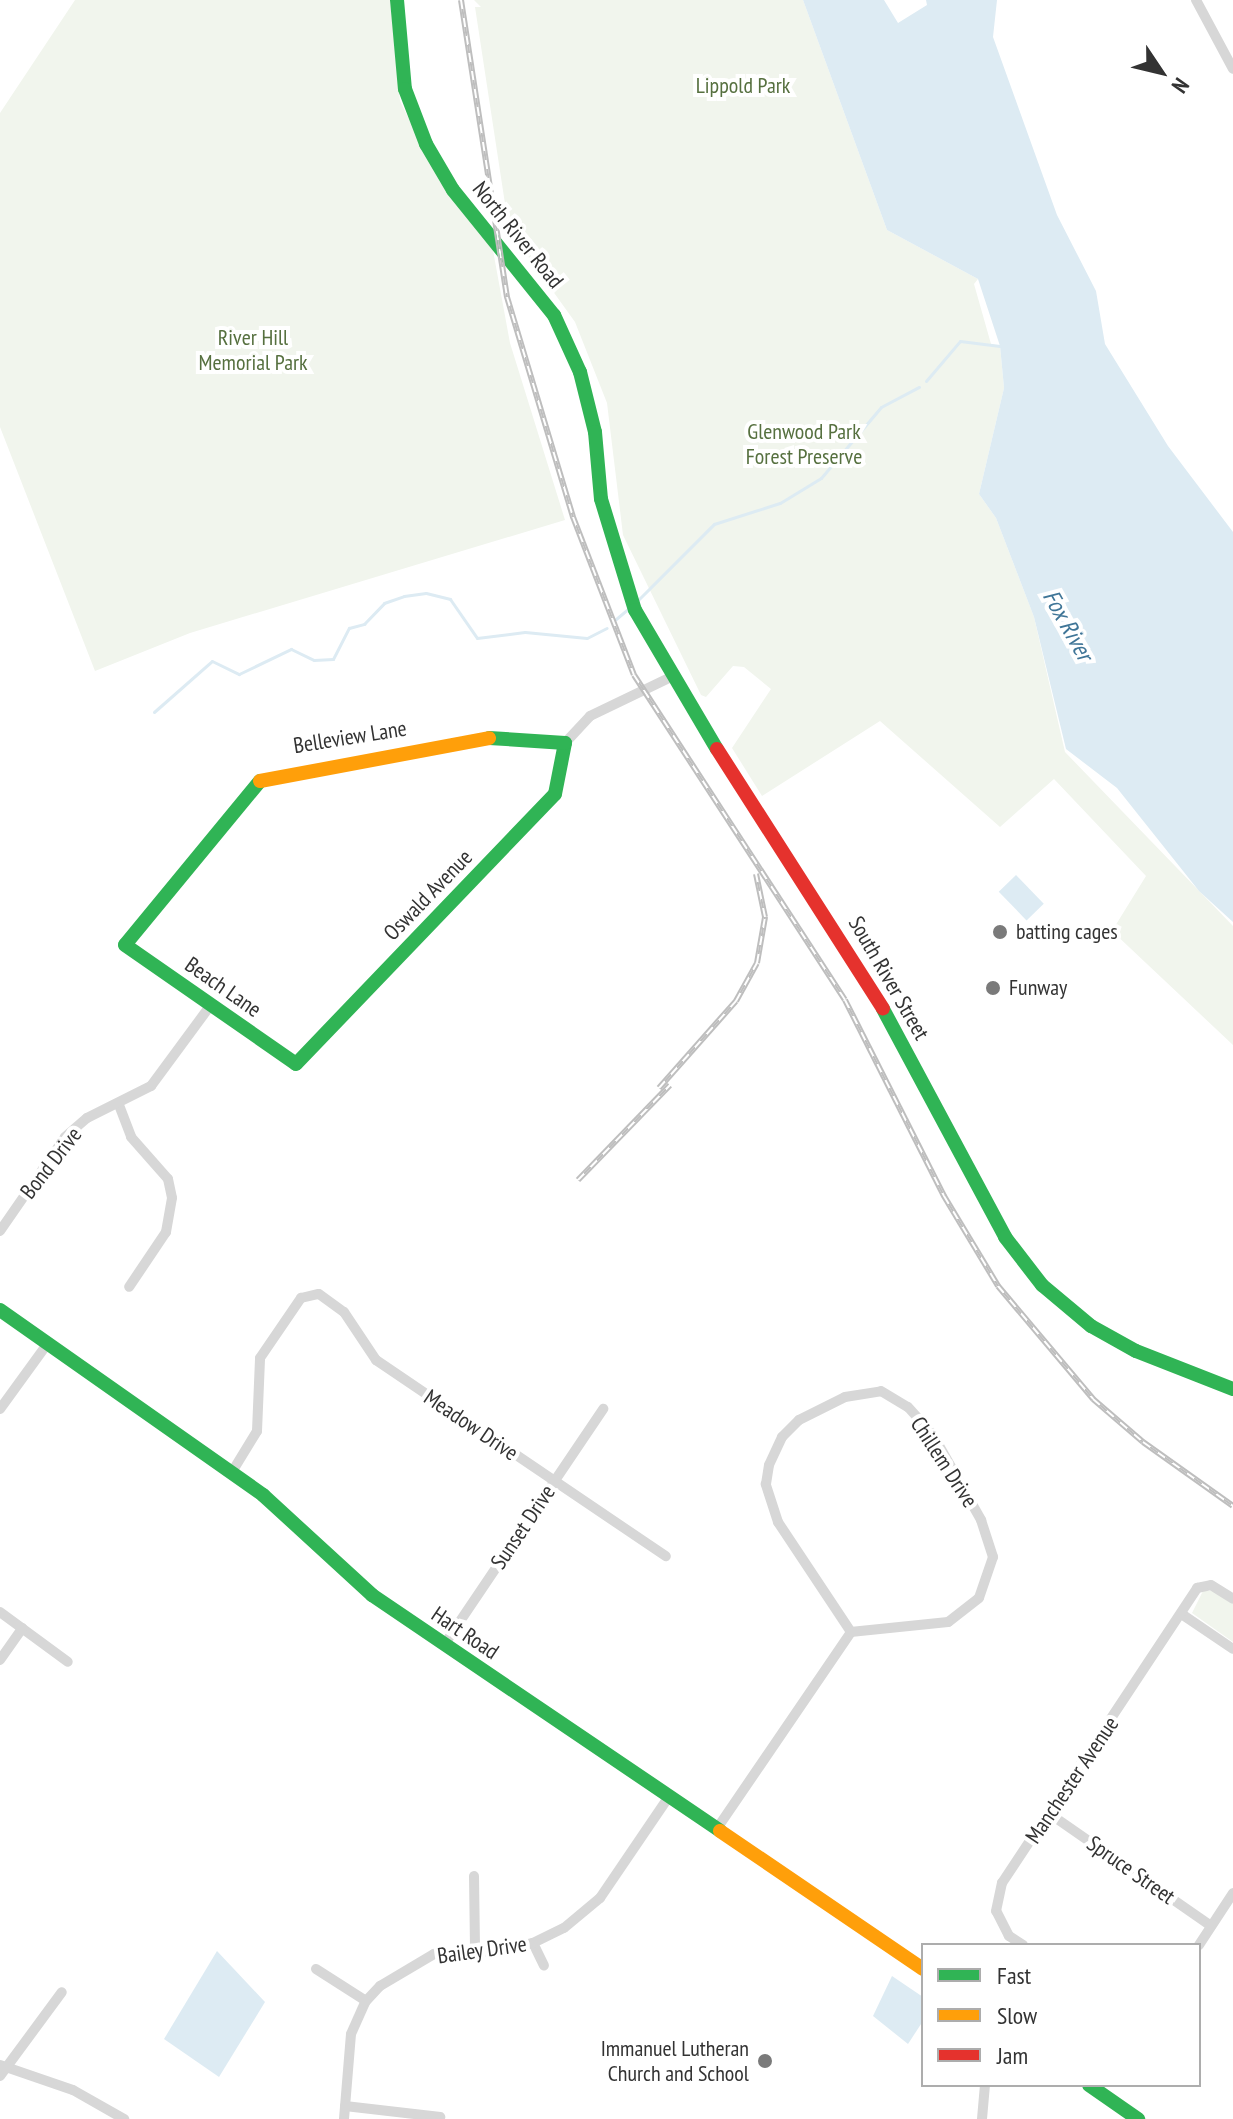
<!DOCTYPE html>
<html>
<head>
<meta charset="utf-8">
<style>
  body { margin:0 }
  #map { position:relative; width:1233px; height:2119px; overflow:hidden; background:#fff; font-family:"PT Sans Narrow",sans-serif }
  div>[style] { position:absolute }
  .green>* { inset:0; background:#f1f5ed }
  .water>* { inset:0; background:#ddebf3; transform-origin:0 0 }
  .stream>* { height:3px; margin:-1.5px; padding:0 1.5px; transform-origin:1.5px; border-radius:1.5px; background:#ddebf3 }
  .street>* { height:10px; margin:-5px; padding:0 5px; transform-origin:5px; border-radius:5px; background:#d7d7d7 }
  .fast>* { height:14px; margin:-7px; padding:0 7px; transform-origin:7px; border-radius:7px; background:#30b455 }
  .slow>* { height:14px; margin:-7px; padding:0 7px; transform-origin:7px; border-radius:7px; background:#ff9f0a }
  .jam>* { height:14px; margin:-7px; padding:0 7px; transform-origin:7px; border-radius:7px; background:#e5322d }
  .rail>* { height:6px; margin-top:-3px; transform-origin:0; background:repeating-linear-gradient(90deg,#fff 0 9px,#bebebe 0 18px); box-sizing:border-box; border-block:2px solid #bebebe }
  .dots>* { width:22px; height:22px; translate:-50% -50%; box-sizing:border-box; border:4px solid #fff; border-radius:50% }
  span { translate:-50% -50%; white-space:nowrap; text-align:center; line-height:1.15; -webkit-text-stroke:8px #fff; paint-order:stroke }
  .park-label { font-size:22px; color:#56703f }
  .street-label { font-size:22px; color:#333 }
  .poi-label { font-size:22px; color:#333 }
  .left { translate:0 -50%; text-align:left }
  .right { translate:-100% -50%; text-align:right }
  .water-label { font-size:24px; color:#3f7597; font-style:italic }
  .legend { position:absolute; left:921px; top:1943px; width:280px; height:144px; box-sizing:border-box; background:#fff; border:2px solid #adadad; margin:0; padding:10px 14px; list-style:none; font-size:24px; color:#333 }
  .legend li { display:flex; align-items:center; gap:16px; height:40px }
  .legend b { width:40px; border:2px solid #adadad }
  .north { position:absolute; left:1121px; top:32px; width:80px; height:80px; -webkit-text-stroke:6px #fff; paint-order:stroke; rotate:125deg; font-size:22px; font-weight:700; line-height:32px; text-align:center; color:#333 }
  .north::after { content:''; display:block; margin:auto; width:28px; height:36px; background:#333; clip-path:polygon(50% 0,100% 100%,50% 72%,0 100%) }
</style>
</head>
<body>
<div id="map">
  <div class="green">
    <div style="clip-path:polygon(75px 0,390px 0,400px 101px,440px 182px,492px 245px,510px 343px,565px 520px,190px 633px,95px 671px,0 427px,0 113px)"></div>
    <div style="clip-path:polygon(474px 0,803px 0,887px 230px,978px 279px,974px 284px,991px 344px,1000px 346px,1004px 388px,979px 494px,996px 518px,1034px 617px,1065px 752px,1233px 926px,1233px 1045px,1112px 931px,1146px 876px,1054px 779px,1000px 827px,880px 721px,762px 796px,732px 748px,771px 689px,744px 667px,733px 666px,706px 697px,701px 695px,623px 535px,607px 403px,575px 322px,509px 230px,475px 7px,481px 7px)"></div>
    <div style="clip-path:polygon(1203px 1591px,1213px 1591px,1233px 1604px,1233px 1642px,1192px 1613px)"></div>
  </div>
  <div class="water">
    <div style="clip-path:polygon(803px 0,884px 0,898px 23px,927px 5px,926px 0,997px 0,993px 37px,1057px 215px,1096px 291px,1105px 344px,1168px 446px,1233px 532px,1233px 922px,1199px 891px,1117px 788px,1066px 749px,1034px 617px,996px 518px,979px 494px,1004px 388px,1000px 346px,978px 279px,887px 230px)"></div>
    <div style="left:1016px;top:875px;width:40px;height:24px;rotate:46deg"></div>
    <div style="clip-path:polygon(217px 1951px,265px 2002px,219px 2077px,164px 2039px)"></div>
    <div style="clip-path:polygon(892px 1976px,923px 1997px,923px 2021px,908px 2044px,873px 2016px)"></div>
  </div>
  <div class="stream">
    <div style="left:926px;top:381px;width:52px;rotate:-49.6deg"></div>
    <div style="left:960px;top:341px;width:40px;rotate:7.1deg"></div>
    <div style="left:637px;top:601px;width:109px;rotate:-45deg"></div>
    <div style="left:714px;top:524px;width:69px;rotate:-17.7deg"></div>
    <div style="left:780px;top:503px;width:48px;rotate:-31.4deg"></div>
    <div style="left:821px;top:478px;width:93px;rotate:-49.8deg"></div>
    <div style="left:881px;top:407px;width:43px;rotate:-27.8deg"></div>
    <div style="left:616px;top:619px;width:16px;rotate:-40deg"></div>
    <div style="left:154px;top:712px;width:77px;rotate:-41.3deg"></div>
    <div style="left:212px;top:661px;width:30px;rotate:26deg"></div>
    <div style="left:239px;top:674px;width:58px;rotate:-25.7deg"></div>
    <div style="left:291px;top:649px;width:25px;rotate:26deg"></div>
    <div style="left:314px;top:660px;width:19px;rotate:-3deg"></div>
    <div style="left:333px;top:659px;width:35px;rotate:-63deg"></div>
    <div style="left:349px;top:628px;width:16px;rotate:-15deg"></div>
    <div style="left:364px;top:624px;width:29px;rotate:-46deg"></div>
    <div style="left:384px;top:603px;width:21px;rotate:-19deg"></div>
    <div style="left:404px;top:596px;width:22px;rotate:-8deg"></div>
    <div style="left:426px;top:593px;width:25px;rotate:14deg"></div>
    <div style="left:450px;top:599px;width:47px;rotate:55.3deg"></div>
    <div style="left:477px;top:638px;width:48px;rotate:-7.1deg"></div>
    <div style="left:525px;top:632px;width:62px;rotate:5.5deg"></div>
    <div style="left:587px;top:638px;width:22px;rotate:-27deg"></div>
  </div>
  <div class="street">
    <div style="left:1196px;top:0;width:78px;rotate:61.8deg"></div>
    <div style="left:565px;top:743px;width:37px;rotate:-47deg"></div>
    <div style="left:590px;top:716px;width:90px;rotate:-25.7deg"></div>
    <div style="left:119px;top:1105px;width:34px;rotate:69deg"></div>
    <div style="left:131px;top:1137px;width:56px;rotate:48.6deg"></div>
    <div style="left:168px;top:1179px;width:19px;rotate:78deg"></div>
    <div style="left:172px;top:1198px;width:35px;rotate:100deg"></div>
    <div style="left:166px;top:1232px;width:66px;rotate:123.9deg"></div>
    <div style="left:0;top:1231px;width:114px;rotate:-55.3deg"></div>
    <div style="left:65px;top:1137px;width:29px;rotate:-41deg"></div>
    <div style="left:87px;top:1118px;width:72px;rotate:-26.6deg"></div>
    <div style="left:151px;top:1086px;width:99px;rotate:-53.6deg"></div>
    <div style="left:0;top:1409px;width:82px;rotate:-54deg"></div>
    <div style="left:232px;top:1472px;width:48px;rotate:-58.6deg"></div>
    <div style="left:257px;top:1431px;width:73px;rotate:-87.6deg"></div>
    <div style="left:260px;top:1358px;width:73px;rotate:-55.7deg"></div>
    <div style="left:301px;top:1298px;width:18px;rotate:-13deg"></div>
    <div style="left:319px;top:1294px;width:31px;rotate:36deg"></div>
    <div style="left:344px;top:1312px;width:58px;rotate:56.3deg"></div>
    <div style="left:376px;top:1360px;width:350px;rotate:34.1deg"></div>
    <div style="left:0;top:1612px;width:84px;rotate:36.3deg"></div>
    <div style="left:1183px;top:1615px;width:60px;rotate:34.2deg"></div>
    <div style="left:444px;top:1645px;width:285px;rotate:-56deg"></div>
    <div style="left:0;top:1660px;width:39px;rotate:-55deg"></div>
    <div style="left:1050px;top:1814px;width:196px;rotate:34.8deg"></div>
    <div style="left:716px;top:1830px;width:240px;rotate:-55.7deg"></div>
    <div style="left:851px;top:1632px;width:132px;rotate:-123.6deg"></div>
    <div style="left:778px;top:1522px;width:40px;rotate:-108deg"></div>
    <div style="left:766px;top:1484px;width:19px;rotate:-81deg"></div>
    <div style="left:769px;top:1465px;width:31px;rotate:-65deg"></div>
    <div style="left:782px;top:1437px;width:24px;rotate:-45deg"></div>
    <div style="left:799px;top:1420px;width:51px;rotate:-26.6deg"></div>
    <div style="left:845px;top:1397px;width:36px;rotate:-9deg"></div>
    <div style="left:881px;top:1391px;width:31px;rotate:31deg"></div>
    <div style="left:908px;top:1407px;width:38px;rotate:48deg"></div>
    <div style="left:933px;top:1435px;width:98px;rotate:60.5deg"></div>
    <div style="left:981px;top:1520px;width:39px;rotate:72deg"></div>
    <div style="left:993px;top:1557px;width:43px;rotate:108.9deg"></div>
    <div style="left:979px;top:1598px;width:39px;rotate:142deg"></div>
    <div style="left:948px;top:1622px;width:98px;rotate:174.1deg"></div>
    <div style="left:474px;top:1876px;width:75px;rotate:89.2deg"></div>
    <div style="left:533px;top:1943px;width:25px;rotate:64deg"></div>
    <div style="left:1023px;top:1945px;width:17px;rotate:-147deg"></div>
    <div style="left:1009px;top:1936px;width:28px;rotate:-117deg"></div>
    <div style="left:996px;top:1911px;width:29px;rotate:-78deg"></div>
    <div style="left:1002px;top:1883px;width:354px;rotate:-56.5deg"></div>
    <div style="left:1197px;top:1588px;width:14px;rotate:-12deg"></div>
    <div style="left:1211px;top:1585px;width:26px;rotate:32deg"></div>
    <div style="left:1199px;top:1945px;width:62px;rotate:-56.8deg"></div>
    <div style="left:316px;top:1969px;width:59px;rotate:32.6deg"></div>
    <div style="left:0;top:2065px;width:77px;rotate:18.9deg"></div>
    <div style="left:73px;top:2090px;width:59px;rotate:29.6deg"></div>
    <div style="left:0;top:2076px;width:104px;rotate:-53.6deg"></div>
    <div style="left:345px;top:2106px;width:96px;rotate:6.6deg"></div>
    <div style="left:344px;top:2119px;width:85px;rotate:-85.3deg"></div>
    <div style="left:351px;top:2034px;width:36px;rotate:-66deg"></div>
    <div style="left:366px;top:2001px;width:21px;rotate:-47deg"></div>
    <div style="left:380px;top:1986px;width:63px;rotate:-30.7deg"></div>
    <div style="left:434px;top:1954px;width:64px;rotate:-2.7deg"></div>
    <div style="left:498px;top:1951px;width:36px;rotate:-13deg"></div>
    <div style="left:533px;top:1943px;width:34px;rotate:-26deg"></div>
    <div style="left:564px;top:1928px;width:47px;rotate:-39.8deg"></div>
    <div style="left:600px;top:1898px;width:121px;rotate:-55.8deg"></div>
    <div style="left:982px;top:2119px;width:34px;rotate:-85deg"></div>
  </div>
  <div class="fast">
    <div style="left:397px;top:0;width:89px;rotate:84.9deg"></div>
    <div style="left:405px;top:89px;width:59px;rotate:69.1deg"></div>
    <div style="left:426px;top:144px;width:53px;rotate:59.6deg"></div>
    <div style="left:453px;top:190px;width:161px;rotate:51.1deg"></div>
    <div style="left:554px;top:315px;width:63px;rotate:65.5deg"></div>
    <div style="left:580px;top:372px;width:62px;rotate:76deg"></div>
    <div style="left:595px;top:432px;width:67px;rotate:84.9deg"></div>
    <div style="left:601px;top:499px;width:116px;rotate:73deg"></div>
    <div style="left:635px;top:610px;width:161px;rotate:59.5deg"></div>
    <div style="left:260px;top:781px;width:212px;rotate:129.5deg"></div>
    <div style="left:125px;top:945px;width:208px;rotate:34.8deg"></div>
    <div style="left:296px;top:1064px;width:374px;rotate:-46.2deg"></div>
    <div style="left:555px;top:794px;width:52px;rotate:-78.9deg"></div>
    <div style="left:565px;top:743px;width:76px;rotate:-176.2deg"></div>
    <div style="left:883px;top:1009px;width:259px;rotate:61.8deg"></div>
    <div style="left:1005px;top:1237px;width:61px;rotate:52.4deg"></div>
    <div style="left:1042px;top:1285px;width:64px;rotate:39.9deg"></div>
    <div style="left:1091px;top:1326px;width:51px;rotate:29.1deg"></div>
    <div style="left:1136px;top:1351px;width:104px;rotate:21.4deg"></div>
    <div style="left:0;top:1310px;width:322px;rotate:35.1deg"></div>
    <div style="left:263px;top:1495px;width:148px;rotate:42.5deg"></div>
    <div style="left:372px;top:1595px;width:420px;rotate:34.1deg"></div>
    <div style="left:1089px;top:2085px;width:60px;rotate:34.8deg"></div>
  </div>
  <div class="slow">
    <div style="left:260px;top:781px;width:233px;rotate:-10.6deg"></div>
    <div style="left:720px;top:1831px;width:245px;rotate:34.2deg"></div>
  </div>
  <div class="jam">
    <div style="left:717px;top:749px;width:308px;rotate:57.4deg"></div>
  </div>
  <div class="rail">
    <div style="left:461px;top:0;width:301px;rotate:81.2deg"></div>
    <div style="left:507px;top:297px;width:230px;rotate:73.3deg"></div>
    <div style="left:573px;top:517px;width:169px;rotate:68.9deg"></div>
    <div style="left:634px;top:675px;width:387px;rotate:57deg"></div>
    <div style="left:845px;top:1000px;width:220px;rotate:63.2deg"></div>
    <div style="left:944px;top:1196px;width:105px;rotate:59deg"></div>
    <div style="left:998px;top:1286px;width:148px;rotate:49.9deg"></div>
    <div style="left:1093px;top:1399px;width:66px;rotate:40.7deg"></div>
    <div style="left:1143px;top:1442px;width:110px;rotate:35.4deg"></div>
    <div style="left:659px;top:1088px;width:116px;rotate:-48.5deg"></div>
    <div style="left:736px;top:1001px;width:43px;rotate:-61.1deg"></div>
    <div style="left:757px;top:963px;width:47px;rotate:-80.1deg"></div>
    <div style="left:765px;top:917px;width:44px;rotate:-101.8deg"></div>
    <div style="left:578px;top:1180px;width:132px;rotate:-45.9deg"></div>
  </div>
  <div class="dots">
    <div style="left:1000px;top:932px;background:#7a7a7a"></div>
    <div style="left:993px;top:988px;background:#7a7a7a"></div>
    <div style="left:765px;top:2061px;background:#7a7a7a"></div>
  </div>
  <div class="park-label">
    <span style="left:743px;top:86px">Lippold Park</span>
    <span style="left:253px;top:350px">River Hill<br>Memorial Park</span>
    <span style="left:804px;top:444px">Glenwood Park<br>Forest Preserve</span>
  </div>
  <div class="street-label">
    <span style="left:518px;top:235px;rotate:51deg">North River Road</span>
    <span style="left:350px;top:737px;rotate:-9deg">Belleview Lane</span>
    <span style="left:428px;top:895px;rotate:-46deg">Oswald Avenue</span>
    <span style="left:889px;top:978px;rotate:60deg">South River Street</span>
    <span style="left:223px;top:987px;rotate:35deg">Beach Lane</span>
    <span style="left:51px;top:1163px;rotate:-52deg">Bond Drive</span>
    <span style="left:471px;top:1425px;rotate:34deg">Meadow Drive</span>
    <span style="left:944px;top:1462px;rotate:57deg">Chillem Drive</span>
    <span style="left:523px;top:1527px;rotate:-56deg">Sunset Drive</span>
    <span style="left:465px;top:1633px;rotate:34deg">Hart Road</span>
    <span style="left:1072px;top:1780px;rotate:-56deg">Manchester Avenue</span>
    <span style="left:1131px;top:1870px;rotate:35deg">Spruce Street</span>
    <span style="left:482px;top:1950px;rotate:-8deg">Bailey Drive</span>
  </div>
  <div class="poi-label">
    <span class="left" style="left:1016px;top:932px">batting cages</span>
    <span class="left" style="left:1009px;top:988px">Funway</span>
    <span class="right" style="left:749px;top:2061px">Immanuel Lutheran<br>Church and School</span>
  </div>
  <div class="water-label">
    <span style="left:1068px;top:625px;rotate:61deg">Fox River</span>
  </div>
  <ul class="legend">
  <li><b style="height:10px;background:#30b455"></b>Fast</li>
  <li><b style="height:10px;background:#ff9f0a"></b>Slow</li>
  <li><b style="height:10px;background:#e5322d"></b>Jam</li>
  </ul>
  <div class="north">N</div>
</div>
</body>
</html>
